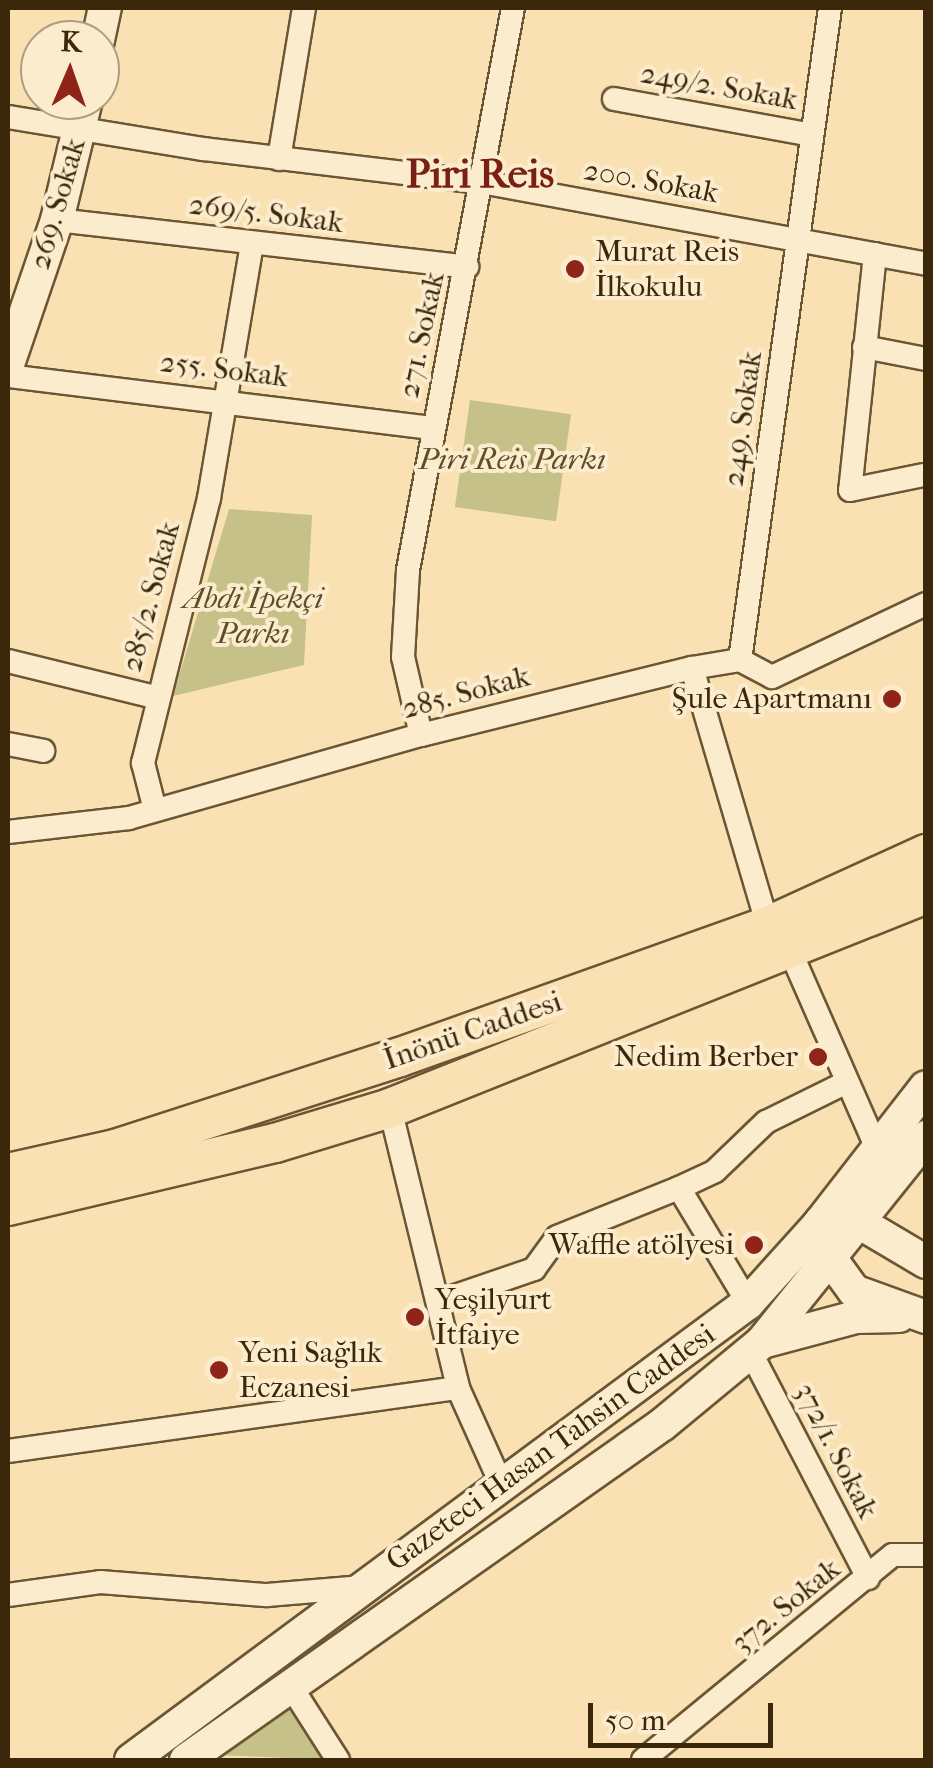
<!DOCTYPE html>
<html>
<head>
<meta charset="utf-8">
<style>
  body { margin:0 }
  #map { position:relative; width:933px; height:1768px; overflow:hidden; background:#fae1b3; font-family:"IM FELL French Canon",serif }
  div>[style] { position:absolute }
  .green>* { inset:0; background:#c5c188; transform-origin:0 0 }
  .roads { filter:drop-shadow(2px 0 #6b5634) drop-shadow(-2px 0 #6b5634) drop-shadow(0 2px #6b5634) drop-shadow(0 -2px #6b5634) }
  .street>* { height:22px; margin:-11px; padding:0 11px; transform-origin:11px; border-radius:11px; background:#fcecce }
  .secondary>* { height:32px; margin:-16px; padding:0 16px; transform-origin:16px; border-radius:16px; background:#fcecce }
  .primary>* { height:38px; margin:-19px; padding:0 19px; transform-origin:19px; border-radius:19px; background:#fae1b3 }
  .dots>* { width:28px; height:28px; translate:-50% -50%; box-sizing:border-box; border:5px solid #fcecce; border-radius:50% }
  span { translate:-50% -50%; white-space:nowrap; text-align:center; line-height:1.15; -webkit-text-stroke:8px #fcecce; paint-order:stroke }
  .street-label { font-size:30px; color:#3b2709 }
  .poi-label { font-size:30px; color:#3b2709 }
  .left { translate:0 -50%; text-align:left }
  .right { translate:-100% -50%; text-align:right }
  .park-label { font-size:30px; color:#5e4e29; font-style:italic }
  .district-label { font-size:40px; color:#7a1f14; font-weight:700 }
  .frame { position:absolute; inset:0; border:10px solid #3b2709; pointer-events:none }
  .north { position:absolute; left:20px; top:20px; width:100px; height:100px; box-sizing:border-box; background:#fcecce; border:2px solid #af9d7f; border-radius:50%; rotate:2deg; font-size:28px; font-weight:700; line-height:40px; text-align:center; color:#3b2709 }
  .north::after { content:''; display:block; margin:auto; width:35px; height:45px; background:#8f2418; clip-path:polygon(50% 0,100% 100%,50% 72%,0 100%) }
  .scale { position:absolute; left:588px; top:1703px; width:185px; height:45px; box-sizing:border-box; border:5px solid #3b2709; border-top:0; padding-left:12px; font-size:30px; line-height:35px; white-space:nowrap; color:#3b2709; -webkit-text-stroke:8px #fcecce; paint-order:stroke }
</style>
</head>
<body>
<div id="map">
  <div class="green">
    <div style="left:470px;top:400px;width:102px;height:108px;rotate:8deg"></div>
    <div style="clip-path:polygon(229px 509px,312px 515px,304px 665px,173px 696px)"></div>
    <div style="clip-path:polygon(284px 1688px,332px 1760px,196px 1754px)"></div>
  </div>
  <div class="roads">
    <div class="street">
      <div style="left:614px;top:99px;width:201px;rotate:10.3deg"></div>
      <div style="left:8px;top:117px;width:198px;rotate:9.3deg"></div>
      <div style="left:203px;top:149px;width:280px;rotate:6.8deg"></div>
      <div style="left:481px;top:182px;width:452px;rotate:10.4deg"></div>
      <div style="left:279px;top:159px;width:153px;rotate:-80.6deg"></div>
      <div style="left:57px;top:220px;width:413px;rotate:6.5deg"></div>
      <div style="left:875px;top:254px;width:237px;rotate:96deg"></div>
      <div style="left:850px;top:490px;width:75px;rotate:-11.6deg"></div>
      <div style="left:864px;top:347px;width:63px;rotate:11deg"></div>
      <div style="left:8px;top:376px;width:428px;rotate:7deg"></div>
      <div style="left:740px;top:660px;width:658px;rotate:-82.14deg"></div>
      <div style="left:8px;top:661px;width:151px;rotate:13.8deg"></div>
      <div style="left:692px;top:668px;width:269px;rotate:73.6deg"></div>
      <div style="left:421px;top:735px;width:80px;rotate:-103deg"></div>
      <div style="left:403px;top:657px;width:87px;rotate:-86.7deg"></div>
      <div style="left:408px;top:570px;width:572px;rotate:-79.42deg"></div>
      <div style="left:8px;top:744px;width:36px;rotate:11deg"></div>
      <div style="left:155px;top:810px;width:49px;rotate:-104.3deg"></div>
      <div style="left:143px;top:763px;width:273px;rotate:-76deg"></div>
      <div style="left:209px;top:498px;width:258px;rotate:-80.4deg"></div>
      <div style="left:8px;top:832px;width:122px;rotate:-6.6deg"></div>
      <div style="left:129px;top:818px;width:304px;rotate:-15.9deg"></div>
      <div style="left:421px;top:735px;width:279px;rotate:-13.9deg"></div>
      <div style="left:692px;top:668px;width:49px;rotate:-9.5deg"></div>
      <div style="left:740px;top:660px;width:36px;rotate:28deg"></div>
      <div style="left:772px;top:677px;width:170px;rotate:-25.4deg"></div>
      <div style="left:788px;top:946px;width:224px;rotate:66.3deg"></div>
      <div style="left:390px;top:1108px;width:288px;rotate:76.3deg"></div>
      <div style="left:458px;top:1388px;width:110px;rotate:65.8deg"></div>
      <div style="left:679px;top:1188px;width:40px;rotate:-25deg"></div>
      <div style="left:715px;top:1171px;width:71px;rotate:-43.9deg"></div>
      <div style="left:766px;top:1122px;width:88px;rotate:-26.3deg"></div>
      <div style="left:438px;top:1302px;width:102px;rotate:-19deg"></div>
      <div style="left:534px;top:1269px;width:39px;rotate:-54deg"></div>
      <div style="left:557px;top:1237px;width:131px;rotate:-21.9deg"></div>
      <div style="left:679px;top:1188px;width:134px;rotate:59deg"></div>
      <div style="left:750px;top:1351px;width:256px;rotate:62.5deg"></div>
      <div style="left:8px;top:1451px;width:454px;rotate:-8deg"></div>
      <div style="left:8px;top:1595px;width:93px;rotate:-8deg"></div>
      <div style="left:100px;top:1582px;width:168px;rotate:4.5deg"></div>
      <div style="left:267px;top:1595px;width:96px;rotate:-4.8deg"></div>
      <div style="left:290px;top:1685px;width:89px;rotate:57.4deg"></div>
      <div style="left:643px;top:1760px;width:323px;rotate:-39.4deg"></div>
      <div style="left:893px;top:1555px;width:33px"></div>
    </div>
    <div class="secondary">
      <div style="left:98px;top:40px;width:33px;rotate:-78deg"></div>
      <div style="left:8px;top:364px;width:152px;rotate:-71.2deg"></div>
      <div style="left:57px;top:220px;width:123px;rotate:-76.4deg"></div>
      <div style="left:926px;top:1262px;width:77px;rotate:-149.4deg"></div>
      <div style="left:860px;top:1223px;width:40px;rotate:180deg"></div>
      <div style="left:820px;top:1223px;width:36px;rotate:74deg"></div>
      <div style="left:830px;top:1258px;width:41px;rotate:54deg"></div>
      <div style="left:854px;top:1291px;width:77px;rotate:19.9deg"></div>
      <div style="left:762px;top:1342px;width:97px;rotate:-14.9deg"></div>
      <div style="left:856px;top:1317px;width:43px;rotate:-1.3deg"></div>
      <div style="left:131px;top:1760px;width:768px;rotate:-36.53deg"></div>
      <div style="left:748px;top:1303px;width:108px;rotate:-48deg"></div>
      <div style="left:820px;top:1223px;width:172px;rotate:-52.1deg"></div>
      <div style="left:186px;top:1760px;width:583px;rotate:-35.16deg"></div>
      <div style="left:663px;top:1424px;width:129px;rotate:-39.6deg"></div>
      <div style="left:762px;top:1342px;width:263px;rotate:-51.3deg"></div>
    </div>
    <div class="primary">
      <div style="left:8px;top:1173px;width:110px;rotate:-12.6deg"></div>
      <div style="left:115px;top:1149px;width:299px;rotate:-17.9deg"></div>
      <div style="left:400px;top:1057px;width:391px;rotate:-19.6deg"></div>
      <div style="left:768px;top:926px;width:174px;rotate:-24.5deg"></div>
      <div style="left:8px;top:1206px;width:274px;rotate:-13.3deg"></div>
      <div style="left:275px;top:1143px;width:120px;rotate:-16.9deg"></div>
      <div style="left:390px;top:1108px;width:577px;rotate:-21.76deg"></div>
    </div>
  </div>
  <div class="dots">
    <div style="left:575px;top:269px;background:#8f2418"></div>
    <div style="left:892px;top:699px;background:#8f2418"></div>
    <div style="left:818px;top:1057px;background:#8f2418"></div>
    <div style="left:754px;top:1245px;background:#8f2418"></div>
    <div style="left:415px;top:1317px;background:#8f2418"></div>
    <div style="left:219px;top:1370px;background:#8f2418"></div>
  </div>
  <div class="street-label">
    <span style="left:719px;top:87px;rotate:10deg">249/2. Sokak</span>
    <span style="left:651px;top:182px;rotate:10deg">200. Sokak</span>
    <span style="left:58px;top:204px;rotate:-74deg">269. Sokak</span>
    <span style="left:266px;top:214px;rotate:7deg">269/5. Sokak</span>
    <span style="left:422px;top:335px;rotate:-78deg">271. Sokak</span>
    <span style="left:224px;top:370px;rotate:7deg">255. Sokak</span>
    <span style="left:743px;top:419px;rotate:-82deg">249. Sokak</span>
    <span style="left:151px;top:597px;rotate:-75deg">285/2. Sokak</span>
    <span style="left:466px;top:693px;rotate:-15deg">285. Sokak</span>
    <span style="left:473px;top:1031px;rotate:-19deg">İnönü Caddesi</span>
    <span style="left:551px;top:1448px;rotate:-36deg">Gazeteci Hasan Tahsin Caddesi</span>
    <span style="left:836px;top:1451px;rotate:63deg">372/1. Sokak</span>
    <span style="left:786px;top:1606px;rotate:-39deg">372. Sokak</span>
  </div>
  <div class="poi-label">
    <span class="left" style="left:595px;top:269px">Murat Reis<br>İlkokulu</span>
    <span class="right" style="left:872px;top:699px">Şule Apartmanı</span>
    <span class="right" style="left:798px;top:1057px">Nedim Berber</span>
    <span class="right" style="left:734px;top:1245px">Waffle atölyesi</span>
    <span class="left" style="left:435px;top:1317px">Yeşilyurt<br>İtfaiye</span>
    <span class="left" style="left:239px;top:1370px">Yeni Sağlık<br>Eczanesi</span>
  </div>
  <div class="park-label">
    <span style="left:512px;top:460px">Piri Reis Parkı</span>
    <span style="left:253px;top:616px">Abdi İpekçi<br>Parkı</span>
  </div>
  <div class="district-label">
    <span style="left:480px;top:174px">Piri Reis</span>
  </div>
  <div class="frame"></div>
  <div class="north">K</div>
  <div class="scale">50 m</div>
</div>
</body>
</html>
